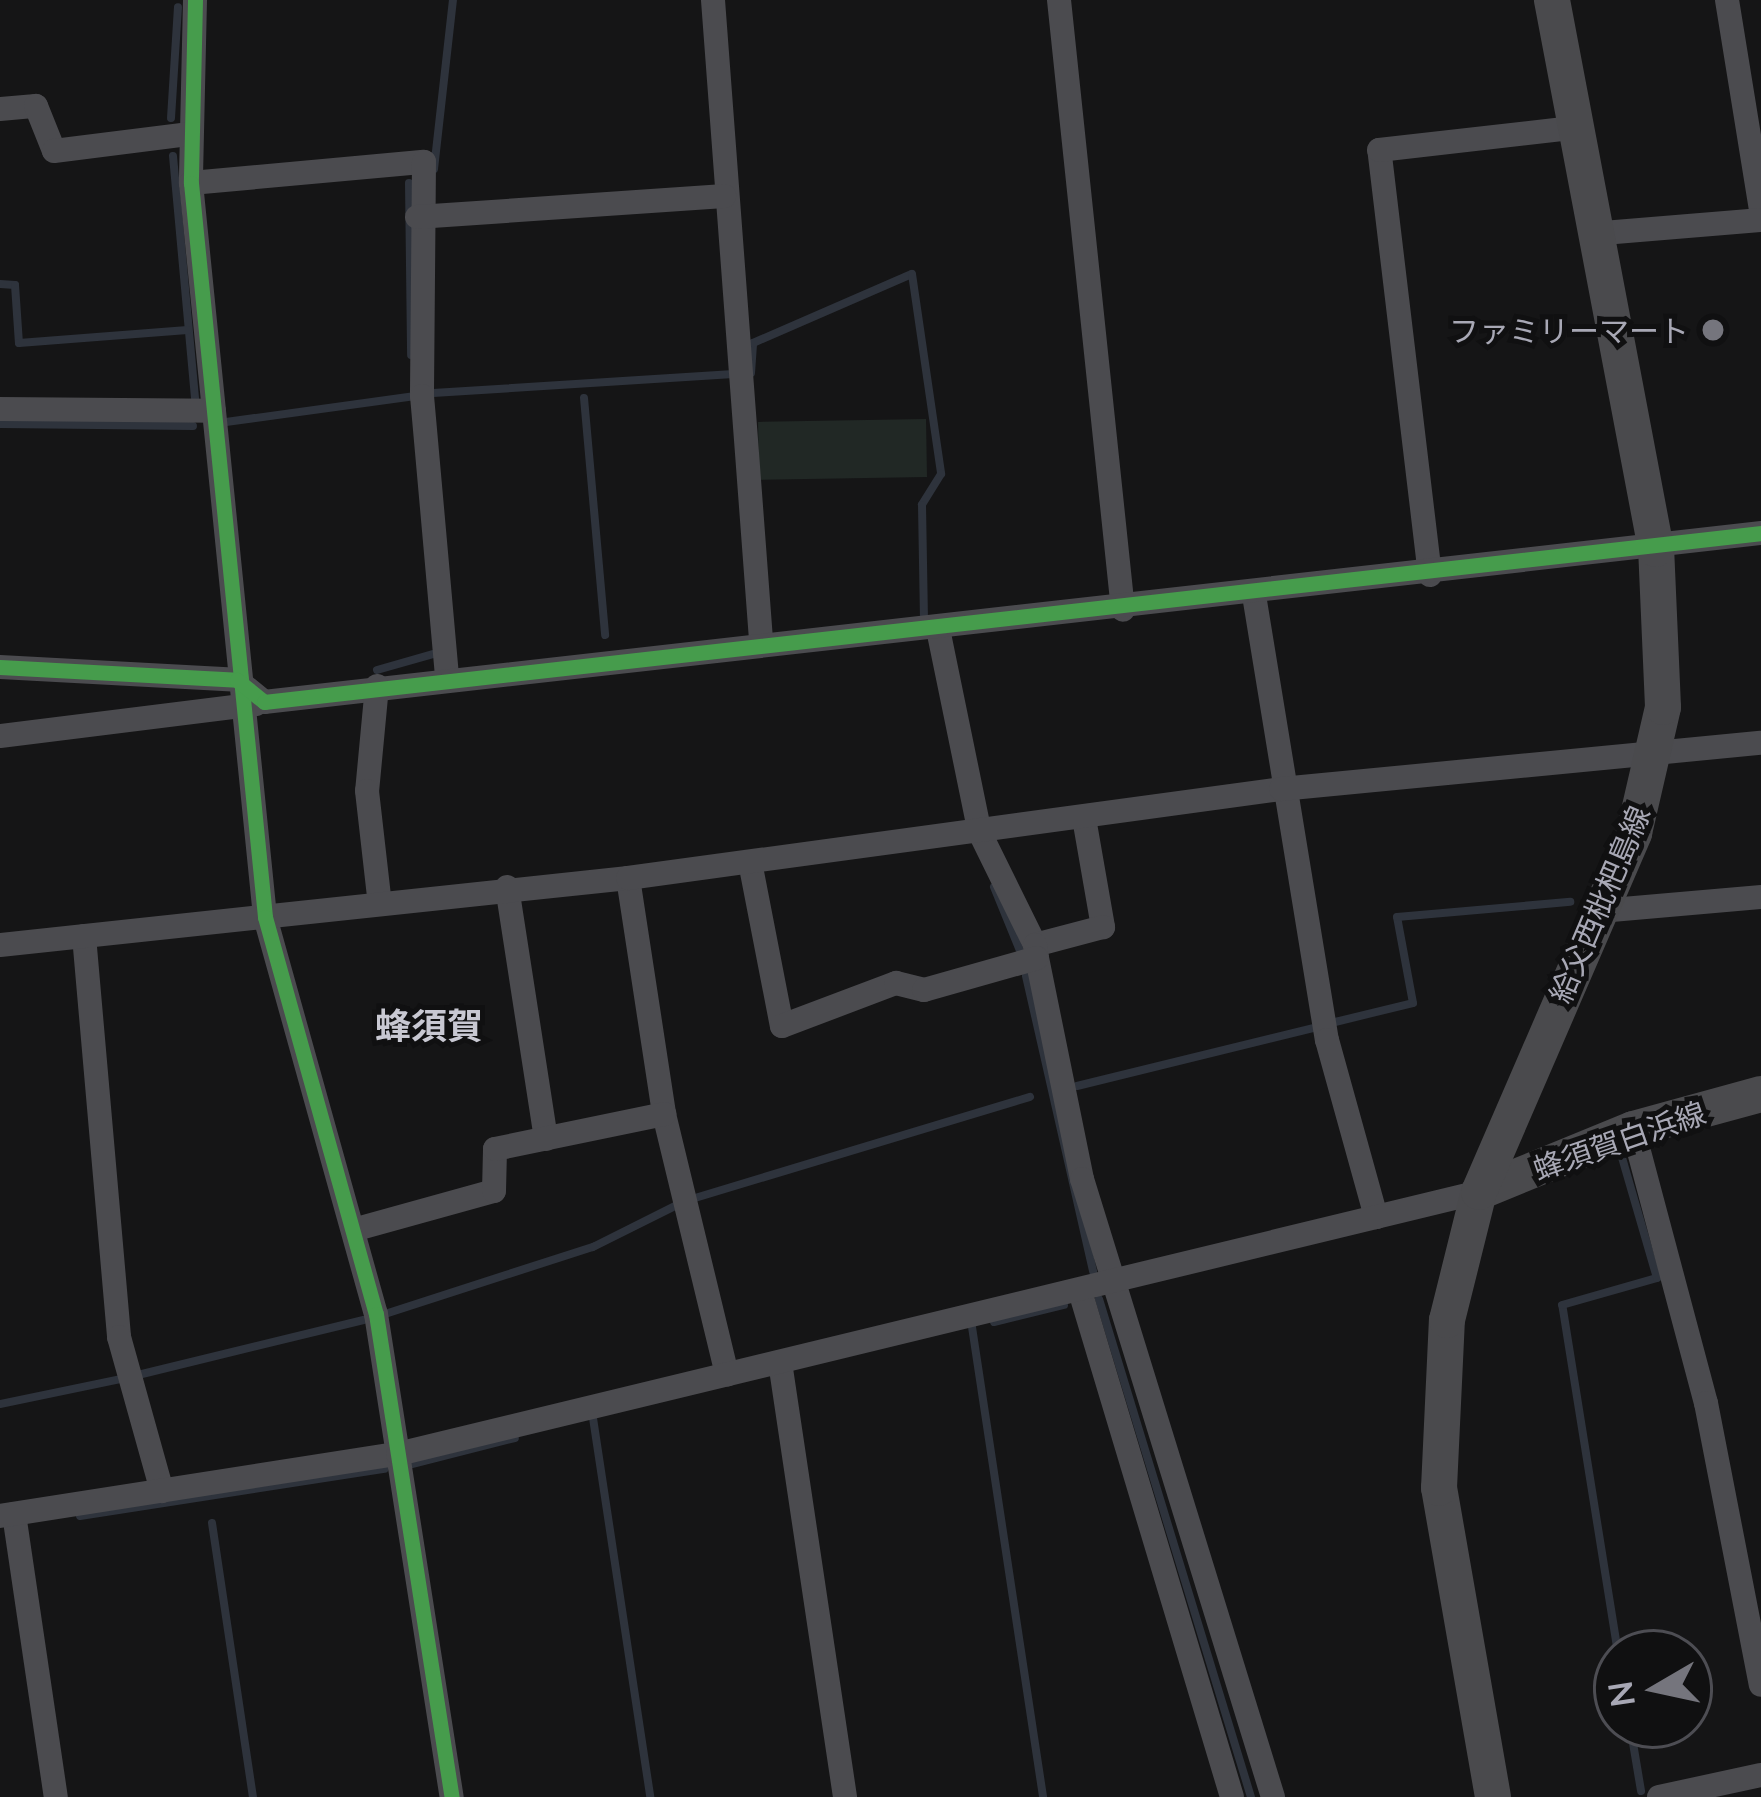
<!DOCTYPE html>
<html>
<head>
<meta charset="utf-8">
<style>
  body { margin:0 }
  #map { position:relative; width:1761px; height:1797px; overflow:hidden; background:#151516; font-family:Lato,"Noto Sans JP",sans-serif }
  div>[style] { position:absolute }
  .green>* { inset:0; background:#212825; transform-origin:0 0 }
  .stream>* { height:8px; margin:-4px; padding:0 4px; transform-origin:4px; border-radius:4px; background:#2e333c }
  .minor>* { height:24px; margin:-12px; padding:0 12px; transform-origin:12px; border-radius:12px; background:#4b4b4f }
  .secondary>* { height:36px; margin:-18px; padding:0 18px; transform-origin:18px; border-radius:18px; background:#4a4a4d }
  .cycleway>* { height:15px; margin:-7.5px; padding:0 7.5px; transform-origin:7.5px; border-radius:7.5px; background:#469c4c }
  .dots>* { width:33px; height:33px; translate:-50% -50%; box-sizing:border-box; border:6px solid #101011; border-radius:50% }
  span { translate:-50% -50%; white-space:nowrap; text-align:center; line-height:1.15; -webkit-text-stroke:10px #101011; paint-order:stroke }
  .poi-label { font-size:30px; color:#a8a8b5 }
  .right { translate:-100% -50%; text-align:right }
  .street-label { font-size:30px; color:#a8a8b5 }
  .quarter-label { font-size:36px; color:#c8c8d2; font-weight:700 }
  .north { position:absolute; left:1593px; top:1629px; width:120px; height:120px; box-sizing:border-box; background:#101011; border:3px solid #4d4d53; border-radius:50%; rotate:261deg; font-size:33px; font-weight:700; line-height:48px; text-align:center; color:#a8a8b5 }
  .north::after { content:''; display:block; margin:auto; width:42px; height:54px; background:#75757d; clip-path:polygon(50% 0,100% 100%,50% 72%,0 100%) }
</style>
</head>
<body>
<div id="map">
  <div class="green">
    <div style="left:926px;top:419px;width:58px;height:168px;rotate:89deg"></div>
  </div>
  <div class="stream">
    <div style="left:171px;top:118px;width:111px;rotate:-86.4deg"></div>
    <div style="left:173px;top:156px;width:244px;rotate:84.8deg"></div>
    <div style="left:434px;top:169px;width:170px;rotate:-83.6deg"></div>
    <div style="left:409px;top:183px;width:172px;rotate:89.3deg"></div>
    <div style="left:0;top:284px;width:15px;rotate:4deg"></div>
    <div style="left:15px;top:285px;width:58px;rotate:86.1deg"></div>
    <div style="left:19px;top:343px;width:169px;rotate:-4.4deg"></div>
    <div style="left:751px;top:373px;width:30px;rotate:-86deg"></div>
    <div style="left:753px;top:343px;width:173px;rotate:-23.5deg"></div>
    <div style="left:912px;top:274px;width:202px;rotate:81.7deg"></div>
    <div style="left:941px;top:474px;width:36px;rotate:122deg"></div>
    <div style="left:922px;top:505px;width:110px;rotate:89deg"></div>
    <div style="left:433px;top:393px;width:301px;rotate:-3.6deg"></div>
    <div style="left:584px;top:398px;width:238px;rotate:84.9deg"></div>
    <div style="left:226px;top:422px;width:191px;rotate:-7.8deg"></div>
    <div style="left:0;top:424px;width:193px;rotate:0.6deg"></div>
    <div style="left:377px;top:670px;width:58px;rotate:-15.9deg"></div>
    <div style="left:994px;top:887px;width:71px;rotate:67.8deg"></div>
    <div style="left:1026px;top:976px;width:303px;rotate:77.2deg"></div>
    <div style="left:1335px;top:1022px;width:80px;rotate:-13.7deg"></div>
    <div style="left:1413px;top:1003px;width:87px;rotate:-100.5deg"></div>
    <div style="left:1397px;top:917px;width:174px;rotate:-5deg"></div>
    <div style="left:1077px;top:1086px;width:243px;rotate:-13.8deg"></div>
    <div style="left:695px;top:1198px;width:350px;rotate:-16.8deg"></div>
    <div style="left:1099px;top:1299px;width:521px;rotate:73.03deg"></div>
    <div style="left:385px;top:1314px;width:219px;rotate:-17.9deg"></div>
    <div style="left:593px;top:1247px;width:92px;rotate:-26.6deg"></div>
    <div style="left:994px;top:1322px;width:72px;rotate:-13.7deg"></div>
    <div style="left:972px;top:1327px;width:475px;rotate:81.4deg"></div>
    <div style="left:142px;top:1374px;width:228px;rotate:-13.7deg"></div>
    <div style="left:0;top:1404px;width:124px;rotate:-11.7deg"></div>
    <div style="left:593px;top:1418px;width:383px;rotate:81.4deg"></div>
    <div style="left:412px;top:1464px;width:106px;rotate:-14.2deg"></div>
    <div style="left:80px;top:1516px;width:308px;rotate:-8.8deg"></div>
    <div style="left:212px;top:1523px;width:277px;rotate:81.5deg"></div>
    <div style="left:1618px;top:1653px;width:352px;rotate:-99.1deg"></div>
    <div style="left:1562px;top:1305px;width:99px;rotate:-15.9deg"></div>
    <div style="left:1657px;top:1278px;width:132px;rotate:-106.2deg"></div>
    <div style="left:1630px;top:1725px;width:67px;rotate:80.5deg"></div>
  </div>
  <div class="minor">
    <div style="left:195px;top:0;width:183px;rotate:91.3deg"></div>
    <div style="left:191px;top:183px;width:738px;rotate:84.24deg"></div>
    <div style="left:265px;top:917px;width:412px;rotate:74.4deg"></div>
    <div style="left:376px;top:1314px;width:489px;rotate:81.1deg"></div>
    <div style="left:713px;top:0;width:642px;rotate:85.71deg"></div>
    <div style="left:1059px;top:0;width:613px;rotate:84.01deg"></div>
    <div style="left:1727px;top:0;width:212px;rotate:80.8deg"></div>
    <div style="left:0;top:109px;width:36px;rotate:-5deg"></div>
    <div style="left:36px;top:106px;width:48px;rotate:68.2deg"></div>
    <div style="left:54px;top:151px;width:135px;rotate:-7.2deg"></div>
    <div style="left:191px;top:183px;width:234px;rotate:-5.2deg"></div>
    <div style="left:424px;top:162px;width:234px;rotate:90.5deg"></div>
    <div style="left:422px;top:396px;width:281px;rotate:84.9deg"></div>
    <div style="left:417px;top:217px;width:308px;rotate:-3.9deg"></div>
    <div style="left:1591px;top:234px;width:171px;rotate:-4.7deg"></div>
    <div style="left:0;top:409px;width:214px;rotate:0.5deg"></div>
    <div style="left:1430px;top:575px;width:428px;rotate:-96.8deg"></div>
    <div style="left:1379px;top:150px;width:195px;rotate:-6.5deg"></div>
    <div style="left:1254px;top:595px;width:451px;rotate:80.7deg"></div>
    <div style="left:1327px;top:1040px;width:184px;rotate:74.5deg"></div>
    <div style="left:938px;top:629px;width:208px;rotate:78.4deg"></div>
    <div style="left:980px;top:833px;width:125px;rotate:63.8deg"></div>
    <div style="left:0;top:667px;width:237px;rotate:3.1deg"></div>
    <div style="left:237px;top:680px;width:35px;rotate:39deg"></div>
    <div style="left:264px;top:702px;width:1507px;rotate:-6.44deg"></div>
    <div style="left:377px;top:686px;width:105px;rotate:95.4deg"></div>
    <div style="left:367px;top:791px;width:106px;rotate:83.5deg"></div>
    <div style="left:0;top:736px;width:258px;rotate:-7.1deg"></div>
    <div style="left:1084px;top:818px;width:111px;rotate:80.1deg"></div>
    <div style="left:1103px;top:927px;width:70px;rotate:165.2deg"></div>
    <div style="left:1035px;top:945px;width:13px;rotate:81deg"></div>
    <div style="left:1037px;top:958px;width:226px;rotate:78.5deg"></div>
    <div style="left:1082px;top:1179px;width:647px;rotate:72.83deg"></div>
    <div style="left:750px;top:862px;width:167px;rotate:79deg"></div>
    <div style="left:782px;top:1026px;width:122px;rotate:-20.7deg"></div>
    <div style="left:896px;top:983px;width:29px;rotate:14deg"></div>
    <div style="left:924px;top:990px;width:117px;rotate:-15.8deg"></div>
    <div style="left:628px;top:878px;width:239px;rotate:81.3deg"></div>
    <div style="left:664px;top:1114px;width:268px;rotate:76.4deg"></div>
    <div style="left:507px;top:887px;width:255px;rotate:81.2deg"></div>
    <div style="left:1600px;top:911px;width:162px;rotate:-5deg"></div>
    <div style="left:84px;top:936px;width:403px;rotate:85deg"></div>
    <div style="left:119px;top:1337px;width:160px;rotate:74.4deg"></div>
    <div style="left:0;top:945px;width:632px;rotate:-6.09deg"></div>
    <div style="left:628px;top:878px;width:659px;rotate:-7.76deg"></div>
    <div style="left:1281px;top:789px;width:482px;rotate:-5.5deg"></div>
    <div style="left:1633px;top:1129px;width:284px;rotate:75.1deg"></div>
    <div style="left:1706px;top:1403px;width:287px;rotate:79deg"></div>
    <div style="left:353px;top:1230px;width:146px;rotate:-15.5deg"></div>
    <div style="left:494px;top:1191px;width:42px;rotate:-88.6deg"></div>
    <div style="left:495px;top:1149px;width:173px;rotate:-11.7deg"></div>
    <div style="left:1080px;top:1291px;width:528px;rotate:73.28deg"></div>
    <div style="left:780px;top:1362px;width:440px;rotate:81.5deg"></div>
    <div style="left:14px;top:1514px;width:286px;rotate:81.6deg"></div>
    <div style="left:0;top:1516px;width:403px;rotate:-8.9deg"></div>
    <div style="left:398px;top:1454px;width:1112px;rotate:-13.62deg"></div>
    <div style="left:1659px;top:1797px;width:104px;rotate:-12.2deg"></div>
  </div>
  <div class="secondary">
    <div style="left:1479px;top:1192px;width:166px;rotate:-22.2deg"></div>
    <div style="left:1633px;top:1129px;width:133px;rotate:-15.3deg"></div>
    <div style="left:1493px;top:1797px;width:314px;rotate:-99.9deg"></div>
    <div style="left:1439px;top:1488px;width:168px;rotate:-87.3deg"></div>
    <div style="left:1447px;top:1320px;width:132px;rotate:-76deg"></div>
    <div style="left:1479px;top:1192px;width:391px;rotate:-66.6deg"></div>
    <div style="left:1634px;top:833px;width:129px;rotate:-77deg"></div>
    <div style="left:1663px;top:707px;width:158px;rotate:-92.5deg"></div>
    <div style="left:1656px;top:549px;width:559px;rotate:-100.73deg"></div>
  </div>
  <div class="cycleway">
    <div style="left:195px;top:0;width:183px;rotate:91.3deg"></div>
    <div style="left:191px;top:183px;width:738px;rotate:84.24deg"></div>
    <div style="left:265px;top:917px;width:412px;rotate:74.4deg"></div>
    <div style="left:376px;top:1314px;width:489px;rotate:81.1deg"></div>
    <div style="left:0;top:667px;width:237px;rotate:3.1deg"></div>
    <div style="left:237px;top:680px;width:35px;rotate:39deg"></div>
    <div style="left:264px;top:702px;width:1507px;rotate:-6.44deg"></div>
  </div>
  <div class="dots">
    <div style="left:1713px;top:330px;background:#75757d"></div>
  </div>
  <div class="poi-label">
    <span class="right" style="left:1689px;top:330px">ファミリーマート</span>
  </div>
  <div class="street-label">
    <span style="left:1599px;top:904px;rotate:-67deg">給父西枇杷島線</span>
    <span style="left:1619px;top:1140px;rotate:-19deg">蜂須賀白浜線</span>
  </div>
  <div class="quarter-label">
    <span style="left:429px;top:1026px">蜂須賀</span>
  </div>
  <div class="north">N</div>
</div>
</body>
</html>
